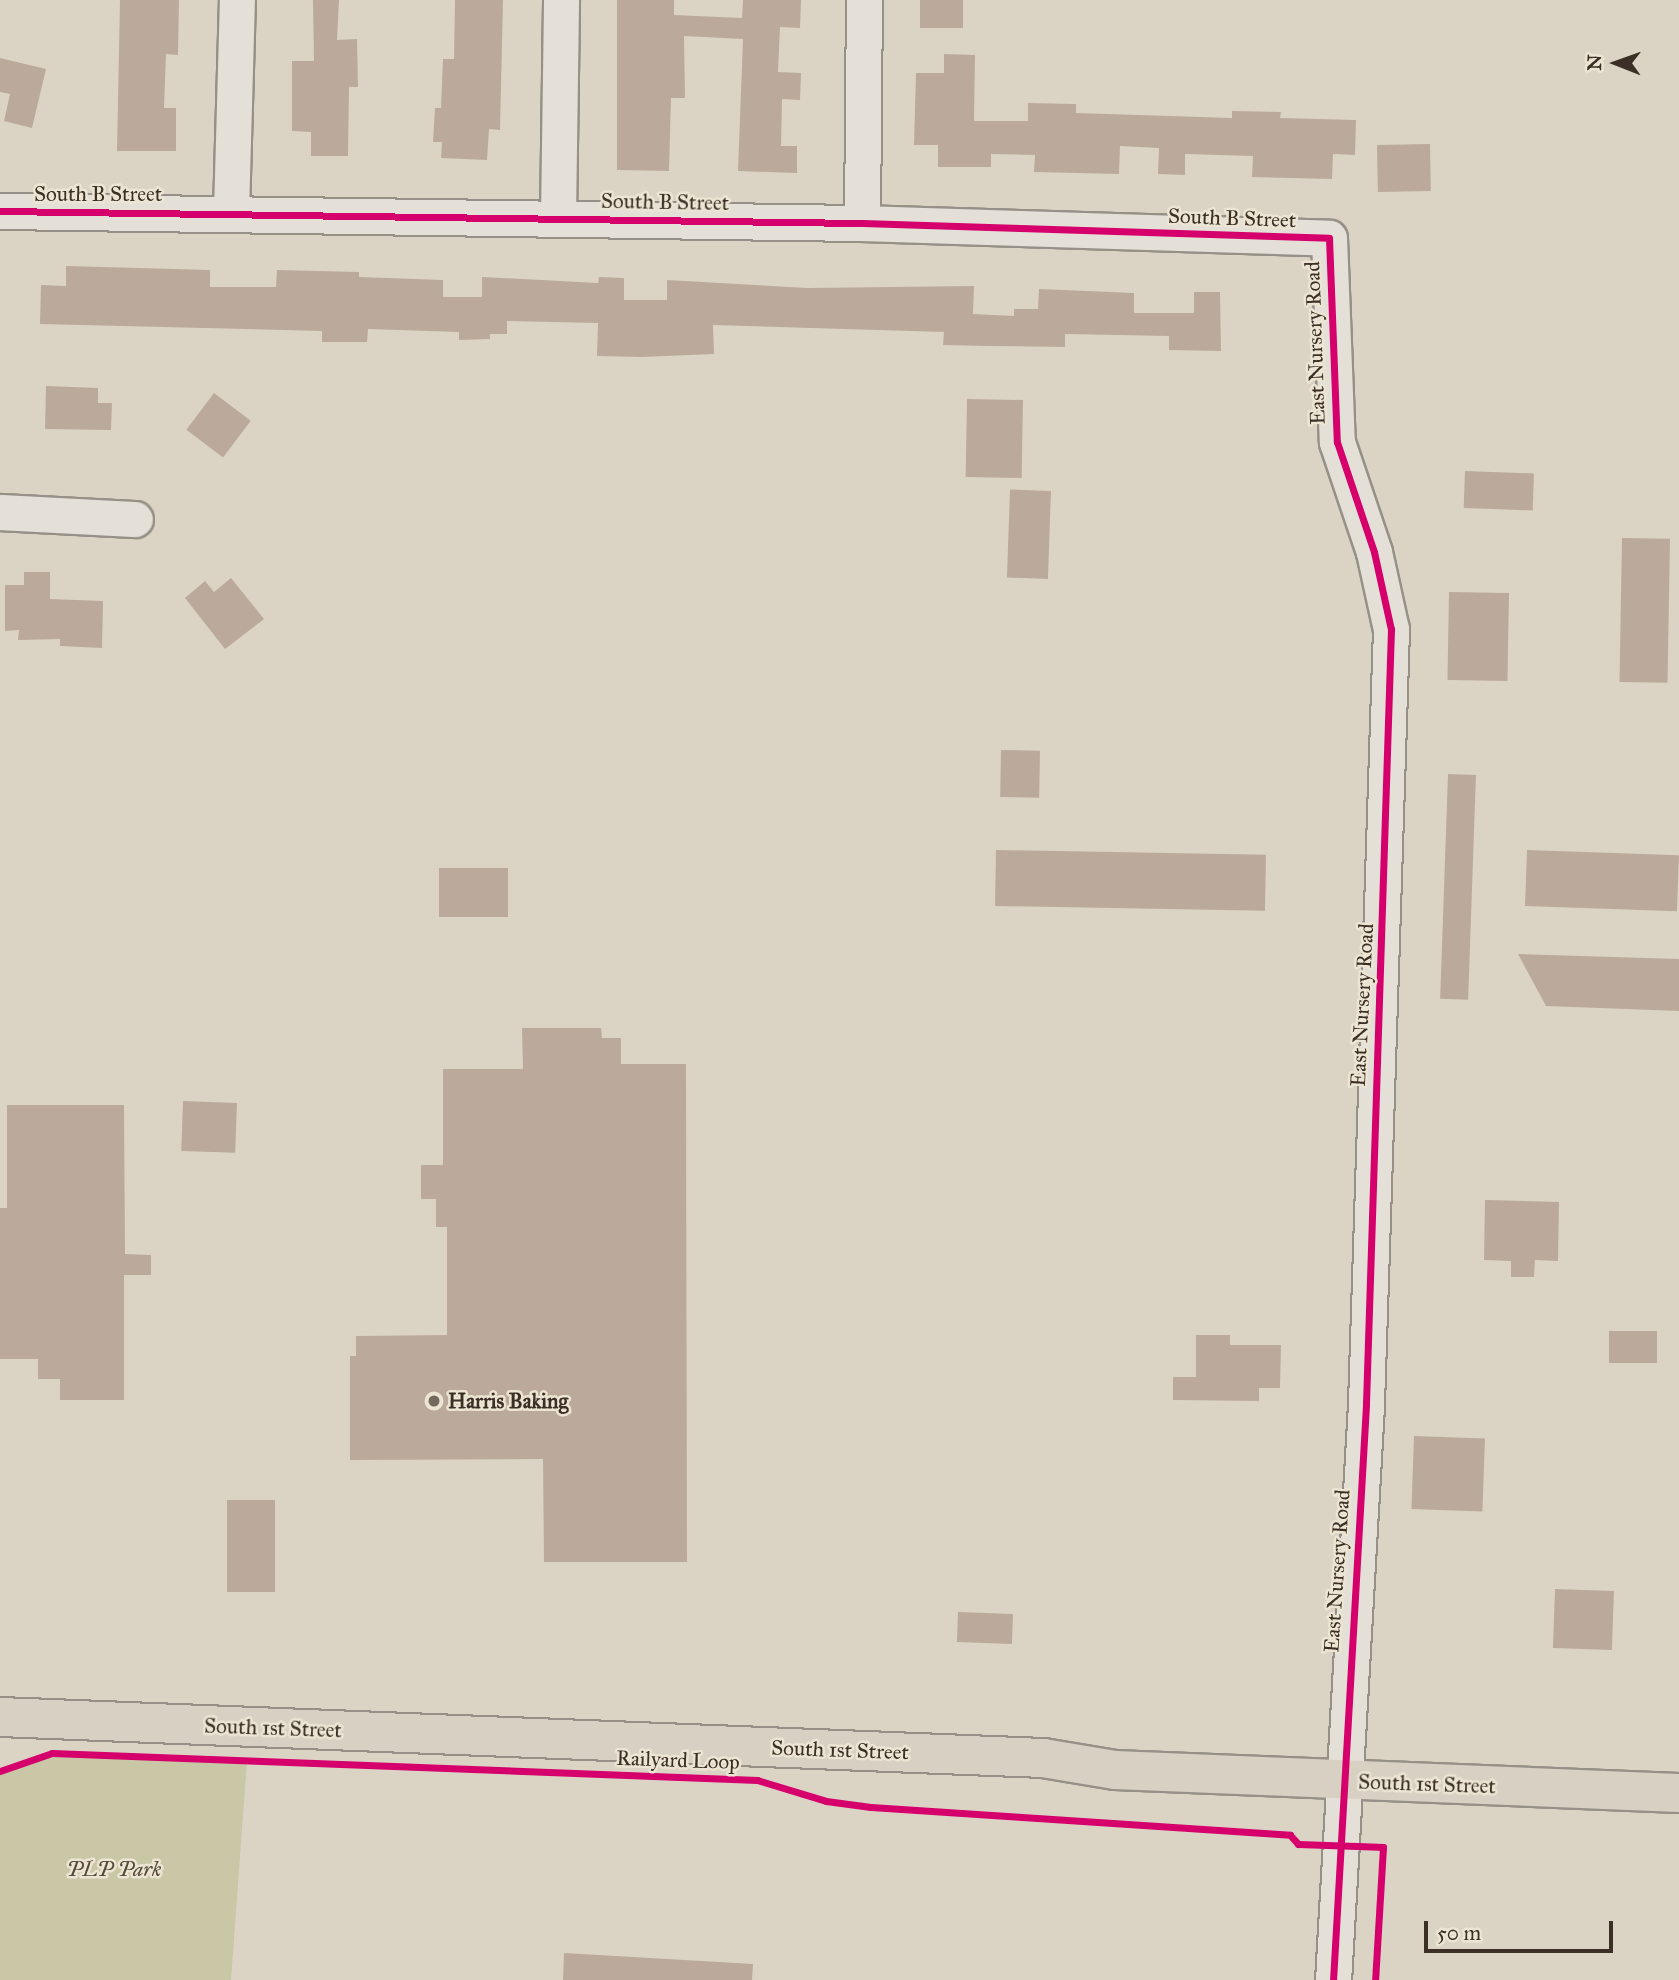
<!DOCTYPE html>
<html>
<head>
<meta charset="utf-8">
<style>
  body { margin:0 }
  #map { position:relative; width:1679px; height:1980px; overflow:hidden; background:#dbd4c5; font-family:"IM FELL Great Primer",serif }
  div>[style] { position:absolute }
  .green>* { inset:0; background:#c9c7a6 }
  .building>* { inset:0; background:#bbaa9b; transform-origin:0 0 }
  .roads { filter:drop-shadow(2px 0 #969087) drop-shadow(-2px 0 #969087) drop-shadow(0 2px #969087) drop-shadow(0 -2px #969087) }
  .minor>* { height:35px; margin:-17.5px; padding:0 17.5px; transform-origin:17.5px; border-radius:17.5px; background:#e4e0d8 }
  .major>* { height:38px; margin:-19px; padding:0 19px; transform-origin:19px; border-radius:19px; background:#d8d1c3 }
  .cycleway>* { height:7px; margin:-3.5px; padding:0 3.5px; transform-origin:3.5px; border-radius:3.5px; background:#d6006c }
  .dots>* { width:19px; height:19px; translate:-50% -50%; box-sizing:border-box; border:4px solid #ede5d3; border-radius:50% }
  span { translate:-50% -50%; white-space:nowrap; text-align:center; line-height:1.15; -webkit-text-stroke:5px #ede5d3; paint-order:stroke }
  .street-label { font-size:21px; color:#3b2f26 }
  .poi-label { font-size:21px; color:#3b2f26; font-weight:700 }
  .left { translate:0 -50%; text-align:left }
  .park-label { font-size:21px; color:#554b3a; font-style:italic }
  .north { position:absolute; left:1581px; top:28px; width:70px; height:70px; -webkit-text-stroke:5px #ede5d3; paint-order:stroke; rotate:271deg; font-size:19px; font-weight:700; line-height:28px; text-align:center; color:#3b2f26 }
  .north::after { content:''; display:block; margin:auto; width:24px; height:32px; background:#3b2f26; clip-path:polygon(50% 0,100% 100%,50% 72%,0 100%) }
  .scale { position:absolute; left:1424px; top:1921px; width:189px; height:32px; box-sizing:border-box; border:4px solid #3b2f26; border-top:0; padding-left:9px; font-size:21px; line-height:24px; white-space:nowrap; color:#3b2f26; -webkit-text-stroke:5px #ede5d3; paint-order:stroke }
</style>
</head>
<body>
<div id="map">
  <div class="green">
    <div style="clip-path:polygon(52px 1753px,247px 1761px,231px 1980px,0 1980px,0 1771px)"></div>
  </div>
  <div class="building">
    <div style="clip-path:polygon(120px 0,179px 0,178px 55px,166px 54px,164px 108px,176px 108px,176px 151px,117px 151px)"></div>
    <div style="clip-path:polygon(313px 0,339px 0,337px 40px,357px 39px,358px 87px,349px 87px,348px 156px,311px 156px,311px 132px,292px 131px,292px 61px,314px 61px)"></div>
    <div style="clip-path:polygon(455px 0,503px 0,500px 130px,489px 129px,487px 160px,441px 158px,442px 142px,433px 142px,435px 108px,441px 108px,443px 59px,454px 59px)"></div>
    <div style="clip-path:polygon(617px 0,674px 0,674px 15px,742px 18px,743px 0,801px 0,800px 28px,780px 27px,778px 72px,801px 73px,800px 100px,782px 99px,781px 146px,797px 146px,797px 173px,738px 171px,743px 39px,684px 36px,685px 98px,671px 98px,669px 171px,617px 170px)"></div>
    <div style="left:920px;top:0;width:43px;height:28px"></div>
    <div style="clip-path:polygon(944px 54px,975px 55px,974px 121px,1028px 121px,1028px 103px,1076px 104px,1076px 113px,1232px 118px,1232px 111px,1281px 112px,1280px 118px,1356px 120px,1355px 155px,1333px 154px,1332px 179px,1252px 177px,1253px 156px,1185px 154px,1185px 175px,1158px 174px,1159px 148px,1120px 146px,1119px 174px,1034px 172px,1035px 155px,991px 154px,991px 167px,938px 167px,938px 145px,914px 145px,916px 73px,944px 73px)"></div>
    <div style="clip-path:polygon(0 58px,46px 69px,32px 128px,4px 121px,10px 94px,0 92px)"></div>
    <div style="left:1430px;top:144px;width:47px;height:53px;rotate:89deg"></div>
    <div style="clip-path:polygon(66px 266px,210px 270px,210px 287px,276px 287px,277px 270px,359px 272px,359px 277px,443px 280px,443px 297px,482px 297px,482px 277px,598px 283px,599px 277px,624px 278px,624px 300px,667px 300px,667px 280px,808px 288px,974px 286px,973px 314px,1014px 316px,1014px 309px,1038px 309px,1039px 289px,1134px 293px,1134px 313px,1194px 313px,1194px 292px,1220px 292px,1221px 351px,1169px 350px,1169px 336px,1065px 334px,1065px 347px,990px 346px,943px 345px,944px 332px,713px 325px,714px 354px,642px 357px,597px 356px,598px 323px,507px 321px,507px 334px,490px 334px,490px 339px,459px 340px,459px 332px,368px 329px,367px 342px,322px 342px,322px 331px,40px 324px,41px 285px,66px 286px)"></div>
    <div style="clip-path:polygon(46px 386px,98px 388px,98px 403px,112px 403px,111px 430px,45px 429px)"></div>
    <div style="left:214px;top:393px;width:46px;height:46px;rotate:37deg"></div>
    <div style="left:967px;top:399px;width:56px;height:78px;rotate:1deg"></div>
    <div style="left:1465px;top:471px;width:69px;height:37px;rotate:2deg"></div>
    <div style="left:1051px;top:491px;width:88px;height:41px;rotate:92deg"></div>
    <div style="left:1622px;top:538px;width:48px;height:144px;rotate:1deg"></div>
    <div style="clip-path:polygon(24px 572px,50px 572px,50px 599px,103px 601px,102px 648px,60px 646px,60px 639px,18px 640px,19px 630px,5px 631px,5px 585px,24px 585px)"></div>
    <div style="clip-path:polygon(231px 578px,264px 619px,225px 649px,185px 598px,205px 581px,214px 592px)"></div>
    <div style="left:1449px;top:592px;width:60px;height:88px;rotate:1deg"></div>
    <div style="left:1001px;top:750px;width:39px;height:47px;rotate:1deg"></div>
    <div style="left:1448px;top:774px;width:28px;height:225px;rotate:2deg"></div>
    <div style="left:996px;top:850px;width:270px;height:56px;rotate:1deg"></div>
    <div style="left:1527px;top:850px;width:152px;height:56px;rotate:2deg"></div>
    <div style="left:508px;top:868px;width:49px;height:69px;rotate:90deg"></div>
    <div style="clip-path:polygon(1518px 954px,1679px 959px,1679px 1011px,1546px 1006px)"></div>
    <div style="clip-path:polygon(522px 1028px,601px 1028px,602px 1038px,621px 1038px,621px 1064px,686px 1064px,687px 1562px,544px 1562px,543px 1459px,350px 1460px,350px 1356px,356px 1356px,356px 1336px,447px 1335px,447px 1227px,436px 1227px,436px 1199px,421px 1199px,421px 1165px,443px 1165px,443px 1069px,523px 1069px)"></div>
    <div style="left:183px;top:1101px;width:54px;height:50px;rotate:2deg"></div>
    <div style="clip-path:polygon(7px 1105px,124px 1105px,125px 1254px,151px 1255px,151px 1275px,124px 1275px,124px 1400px,60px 1400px,60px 1379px,38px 1379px,38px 1359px,0 1359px,0 1208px,7px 1208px)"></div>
    <div style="clip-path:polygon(1485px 1200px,1559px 1202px,1558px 1261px,1535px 1260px,1534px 1277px,1511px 1277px,1511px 1261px,1484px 1260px)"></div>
    <div style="left:1609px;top:1331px;width:48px;height:32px"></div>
    <div style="clip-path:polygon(1196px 1335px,1230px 1335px,1230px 1345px,1281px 1345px,1280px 1388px,1259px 1388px,1259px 1401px,1173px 1400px,1173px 1377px,1196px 1377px)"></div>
    <div style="left:1414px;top:1436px;width:71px;height:73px;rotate:2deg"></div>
    <div style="left:227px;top:1500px;width:48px;height:92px"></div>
    <div style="left:1555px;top:1589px;width:59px;height:59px;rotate:2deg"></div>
    <div style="left:958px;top:1612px;width:55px;height:30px;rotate:2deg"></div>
    <div style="clip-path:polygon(564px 1953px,753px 1964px,752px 1980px,563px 1980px)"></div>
  </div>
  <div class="roads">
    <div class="minor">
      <div style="left:0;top:211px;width:862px;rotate:0.8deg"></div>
      <div style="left:862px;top:223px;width:467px;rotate:1.8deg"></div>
      <div style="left:1329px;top:238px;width:204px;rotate:87.8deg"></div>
      <div style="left:1337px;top:442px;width:116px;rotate:71.4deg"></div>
      <div style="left:1374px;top:552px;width:79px;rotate:77.6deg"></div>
      <div style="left:1391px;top:629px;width:776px;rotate:91.85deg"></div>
      <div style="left:1366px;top:1405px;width:576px;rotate:93.28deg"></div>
      <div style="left:231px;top:212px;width:212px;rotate:-88.4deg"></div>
      <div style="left:558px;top:218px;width:218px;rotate:-89.2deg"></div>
      <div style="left:862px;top:223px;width:223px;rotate:-89.5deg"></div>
      <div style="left:0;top:512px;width:135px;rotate:3deg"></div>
    </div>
    <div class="major">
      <div style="left:0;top:1717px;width:1044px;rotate:2.25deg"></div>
      <div style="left:1043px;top:1758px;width:73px;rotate:9.5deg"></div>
      <div style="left:1115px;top:1770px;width:564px;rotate:2.34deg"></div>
    </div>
  </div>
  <div class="cycleway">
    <div style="left:0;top:211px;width:862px;rotate:0.8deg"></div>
    <div style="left:862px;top:223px;width:467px;rotate:1.8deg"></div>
    <div style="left:1329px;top:238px;width:204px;rotate:87.8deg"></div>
    <div style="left:1337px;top:442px;width:116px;rotate:71.4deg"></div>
    <div style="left:1374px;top:552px;width:79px;rotate:77.6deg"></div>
    <div style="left:1391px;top:629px;width:776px;rotate:91.85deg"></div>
    <div style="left:1366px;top:1405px;width:576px;rotate:93.28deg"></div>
    <div style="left:0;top:1771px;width:55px;rotate:-19.1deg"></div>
    <div style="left:52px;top:1753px;width:706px;rotate:2.19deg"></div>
    <div style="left:757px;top:1780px;width:72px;rotate:16.9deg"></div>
    <div style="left:826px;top:1801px;width:45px;rotate:7.6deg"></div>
    <div style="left:871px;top:1807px;width:420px;rotate:3.8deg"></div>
    <div style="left:1290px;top:1835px;width:12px;rotate:48deg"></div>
    <div style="left:1298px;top:1844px;width:85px;rotate:2deg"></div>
    <div style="left:1383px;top:1847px;width:133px;rotate:93.4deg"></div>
  </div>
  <div class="dots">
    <div style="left:434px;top:1401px;background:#73695e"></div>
  </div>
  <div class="street-label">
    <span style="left:98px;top:194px">South B Street</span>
    <span style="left:665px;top:202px;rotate:1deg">South B Street</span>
    <span style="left:1232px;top:218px;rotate:2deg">South B Street</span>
    <span style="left:1315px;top:343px;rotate:-92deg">East Nursery Road</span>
    <span style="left:1362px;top:1005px;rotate:-87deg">East Nursery Road</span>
    <span style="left:1337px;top:1571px;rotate:-86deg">East Nursery Road</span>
    <span style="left:273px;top:1728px;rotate:2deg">South 1st Street</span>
    <span style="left:840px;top:1750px;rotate:2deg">South 1st Street</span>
    <span style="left:678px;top:1760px;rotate:2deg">Railyard Loop</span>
    <span style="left:1427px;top:1784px;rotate:2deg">South 1st Street</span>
  </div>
  <div class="poi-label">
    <span class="left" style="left:448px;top:1401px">Harris Baking</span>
  </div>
  <div class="park-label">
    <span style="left:114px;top:1869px">PLP Park</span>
  </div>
  <div class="north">N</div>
  <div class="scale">50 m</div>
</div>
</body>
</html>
